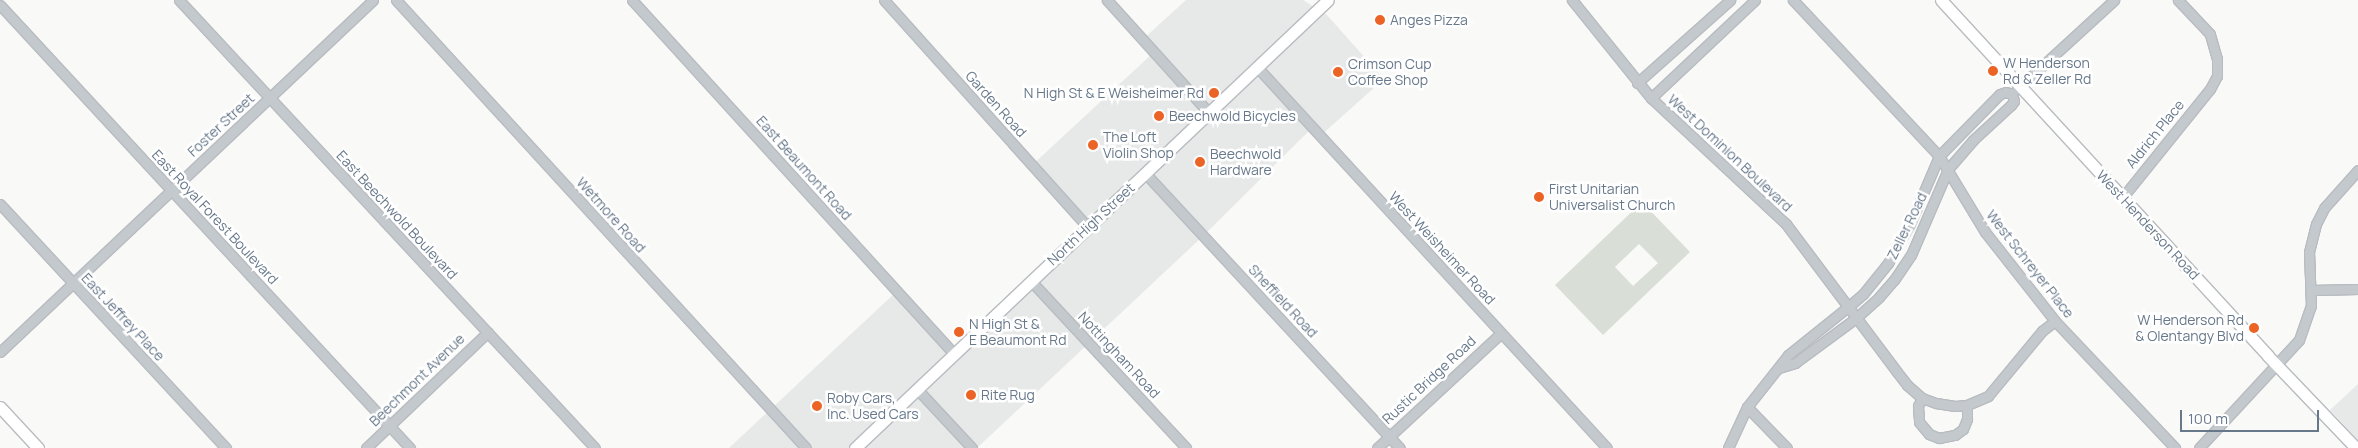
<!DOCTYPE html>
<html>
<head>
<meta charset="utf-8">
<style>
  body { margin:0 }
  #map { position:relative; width:2358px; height:448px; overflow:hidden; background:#f9faf7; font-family:Manrope,sans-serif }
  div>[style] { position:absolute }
  .built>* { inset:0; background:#e7e9e8 }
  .green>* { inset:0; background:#d9dfd6 }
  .roads { filter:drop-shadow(1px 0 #b8bcc1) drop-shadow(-1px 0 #b8bcc1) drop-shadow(0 1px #b8bcc1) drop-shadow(0 -1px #b8bcc1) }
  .minor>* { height:9px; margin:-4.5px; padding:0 4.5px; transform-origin:4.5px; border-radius:4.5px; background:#c4c9cd }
  .major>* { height:11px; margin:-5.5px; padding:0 5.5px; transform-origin:5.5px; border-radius:5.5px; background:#fff }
  .dots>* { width:14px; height:14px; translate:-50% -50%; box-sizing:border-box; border:2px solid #fff; border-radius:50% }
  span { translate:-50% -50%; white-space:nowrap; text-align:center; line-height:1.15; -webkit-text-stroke:5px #fff; paint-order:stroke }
  .poi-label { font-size:14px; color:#67788a }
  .left { translate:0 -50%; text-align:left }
  .right { translate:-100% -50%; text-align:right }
  .street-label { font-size:14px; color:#67788a }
  .scale { position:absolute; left:2180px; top:410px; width:139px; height:22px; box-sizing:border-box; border:2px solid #67788a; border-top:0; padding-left:6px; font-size:15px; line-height:18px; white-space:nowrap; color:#67788a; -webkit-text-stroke:4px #fff; paint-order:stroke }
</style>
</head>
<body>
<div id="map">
  <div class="built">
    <div style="clip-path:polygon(1186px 0,1303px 0,1327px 15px,1384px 79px,1319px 137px,1311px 129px,1203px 236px,977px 448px,729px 448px,896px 292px,954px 353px,1086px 226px,1030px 167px,1153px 53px,1141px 41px)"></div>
    <div style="clip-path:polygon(2358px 384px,2358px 440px,2330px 410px)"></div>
  </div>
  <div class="green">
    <div style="clip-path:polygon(evenodd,1642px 202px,1690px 252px,1603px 335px,1555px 285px,1642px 202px,1639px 244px,1658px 263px,1633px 286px,1615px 267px,1639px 244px)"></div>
  </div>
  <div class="roads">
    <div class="minor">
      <div style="left:179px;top:0;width:611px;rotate:47.12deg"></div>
      <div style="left:396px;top:0;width:607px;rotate:47.54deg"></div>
      <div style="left:632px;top:0;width:479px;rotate:47.7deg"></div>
      <div style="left:884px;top:0;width:305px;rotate:48.1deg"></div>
      <div style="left:1107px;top:0;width:152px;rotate:47.9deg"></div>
      <div style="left:1572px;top:0;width:126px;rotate:51.1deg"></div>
      <div style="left:1651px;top:98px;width:185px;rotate:43deg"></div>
      <div style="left:1786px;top:224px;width:185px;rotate:53.1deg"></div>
      <div style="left:1897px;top:372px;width:16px;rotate:52deg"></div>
      <div style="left:1907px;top:385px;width:20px;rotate:41deg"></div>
      <div style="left:1922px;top:398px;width:15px;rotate:20deg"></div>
      <div style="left:1936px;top:403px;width:19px;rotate:9deg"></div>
      <div style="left:1955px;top:406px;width:12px;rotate:-5deg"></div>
      <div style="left:1967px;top:405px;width:23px;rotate:-23deg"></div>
      <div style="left:1988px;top:396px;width:85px;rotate:-50.3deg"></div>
      <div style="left:2042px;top:331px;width:16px;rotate:-38deg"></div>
      <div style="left:1793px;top:0;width:214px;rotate:46.9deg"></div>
      <div style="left:1939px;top:156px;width:89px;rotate:58.8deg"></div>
      <div style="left:1985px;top:232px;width:113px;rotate:51.8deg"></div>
      <div style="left:2055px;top:321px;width:175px;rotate:46.6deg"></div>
      <div style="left:0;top:5px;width:604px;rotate:47.22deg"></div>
      <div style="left:1257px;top:67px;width:517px;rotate:47.43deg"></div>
      <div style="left:1637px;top:83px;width:125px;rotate:-41.7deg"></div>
      <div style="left:2017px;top:89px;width:132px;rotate:-42.5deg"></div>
      <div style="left:1651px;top:98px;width:143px;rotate:-43.3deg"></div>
      <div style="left:1145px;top:173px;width:375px;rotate:47.2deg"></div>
      <div style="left:2122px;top:198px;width:140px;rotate:-51.1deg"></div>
      <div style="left:2210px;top:89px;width:15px;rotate:-62deg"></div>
      <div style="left:2217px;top:76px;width:17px;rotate:-90deg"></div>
      <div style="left:2217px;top:59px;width:26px;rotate:-106deg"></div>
      <div style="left:2210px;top:34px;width:47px;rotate:-133.3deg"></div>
      <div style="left:0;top:204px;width:333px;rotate:47.2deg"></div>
      <div style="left:1031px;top:281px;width:228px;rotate:47.1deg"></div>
      <div style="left:2311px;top:290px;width:47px;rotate:-1.2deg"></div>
      <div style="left:0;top:352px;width:513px;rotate:-43.34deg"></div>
      <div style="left:1779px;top:368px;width:17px;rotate:-17deg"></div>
      <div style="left:1795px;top:363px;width:76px;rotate:-36.4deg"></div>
      <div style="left:1856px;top:318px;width:31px;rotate:-42deg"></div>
      <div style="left:1879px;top:297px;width:23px;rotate:-49deg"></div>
      <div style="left:1894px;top:280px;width:30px;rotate:-56deg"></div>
      <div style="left:1911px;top:255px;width:94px;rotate:-66.7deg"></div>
      <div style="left:1948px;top:169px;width:38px;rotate:-49deg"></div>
      <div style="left:1973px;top:140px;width:52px;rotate:-42.6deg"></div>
      <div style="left:2011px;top:105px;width:5px;rotate:-53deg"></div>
      <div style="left:2014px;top:101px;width:7px;rotate:-106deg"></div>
      <div style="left:917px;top:389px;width:81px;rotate:47deg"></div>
      <div style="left:1922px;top:398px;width:9px;rotate:117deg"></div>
      <div style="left:1918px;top:406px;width:16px;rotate:86deg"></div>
      <div style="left:1919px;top:422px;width:16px;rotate:50deg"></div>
      <div style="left:1929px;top:434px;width:11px;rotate:22deg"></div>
      <div style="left:1939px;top:438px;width:16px;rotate:-11deg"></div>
      <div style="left:1955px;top:435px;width:10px;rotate:-37deg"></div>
      <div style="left:1963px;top:429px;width:11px;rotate:-68deg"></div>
      <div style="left:1967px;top:419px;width:14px;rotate:-90deg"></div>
      <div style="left:1747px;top:407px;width:57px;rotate:45.7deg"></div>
      <div style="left:366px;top:448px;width:168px;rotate:-43.6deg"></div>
      <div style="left:1377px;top:448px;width:169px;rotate:-42.8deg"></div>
      <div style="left:1728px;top:448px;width:45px;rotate:-65.1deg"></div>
      <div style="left:1747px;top:407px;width:66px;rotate:-51.7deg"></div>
      <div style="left:1788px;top:355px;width:77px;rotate:-38.7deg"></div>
      <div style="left:1848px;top:307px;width:20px;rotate:-41deg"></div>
      <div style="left:1863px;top:294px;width:40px;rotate:-51deg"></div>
      <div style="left:1888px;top:263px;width:45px;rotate:-60.6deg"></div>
      <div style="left:1910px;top:224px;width:74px;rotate:-66.9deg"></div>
      <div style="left:1939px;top:156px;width:87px;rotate:-45.5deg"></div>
      <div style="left:2000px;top:94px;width:6px;rotate:-18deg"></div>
      <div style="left:2006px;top:92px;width:6px;rotate:18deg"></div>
      <div style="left:2199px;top:448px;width:147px;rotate:-47.2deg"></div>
      <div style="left:2299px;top:340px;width:36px;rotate:-71deg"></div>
      <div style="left:2311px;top:306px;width:54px;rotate:-92.1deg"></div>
      <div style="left:2309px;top:252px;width:29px;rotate:-76deg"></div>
      <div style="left:2316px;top:224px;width:18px;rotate:-63deg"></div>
      <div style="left:2324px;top:208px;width:51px;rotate:-48.2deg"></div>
    </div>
    <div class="major">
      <div style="left:1941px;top:0;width:483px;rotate:47.4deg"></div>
      <div style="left:2268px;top:356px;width:127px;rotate:46.3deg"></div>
      <div style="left:0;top:407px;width:56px;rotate:47.2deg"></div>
      <div style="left:855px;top:448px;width:651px;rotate:-43.45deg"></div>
    </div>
  </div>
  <div class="dots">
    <div style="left:1380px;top:20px;background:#eb6426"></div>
    <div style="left:1993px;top:71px;background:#eb6426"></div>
    <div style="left:1338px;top:72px;background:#eb6426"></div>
    <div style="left:1214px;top:93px;background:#eb6426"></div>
    <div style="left:1159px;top:116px;background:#eb6426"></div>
    <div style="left:1093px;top:145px;background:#eb6426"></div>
    <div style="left:1200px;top:162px;background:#eb6426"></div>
    <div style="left:1539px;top:197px;background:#eb6426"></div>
    <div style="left:2254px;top:328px;background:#eb6426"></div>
    <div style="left:959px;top:332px;background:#eb6426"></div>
    <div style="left:971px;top:395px;background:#eb6426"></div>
    <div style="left:817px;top:406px;background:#eb6426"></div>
  </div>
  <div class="poi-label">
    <span class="left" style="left:1390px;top:20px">Anges Pizza</span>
    <span class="left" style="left:2003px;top:71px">W Henderson<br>Rd &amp; Zeller Rd</span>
    <span class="left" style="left:1348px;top:72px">Crimson Cup<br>Coffee Shop</span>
    <span class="right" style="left:1204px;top:93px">N High St &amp; E Weisheimer Rd</span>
    <span class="left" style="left:1169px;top:116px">Beechwold Bicycles</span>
    <span class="left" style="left:1103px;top:145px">The Loft<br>Violin Shop</span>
    <span class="left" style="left:1210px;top:162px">Beechwold<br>Hardware</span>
    <span class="left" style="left:1549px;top:197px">First Unitarian<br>Universalist Church</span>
    <span class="right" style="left:2244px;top:328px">W Henderson Rd<br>&amp; Olentangy Blvd</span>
    <span class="left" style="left:969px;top:332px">N High St &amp;<br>E Beaumont Rd</span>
    <span class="left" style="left:981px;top:395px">Rite Rug</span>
    <span class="left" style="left:827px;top:406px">Roby Cars,<br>Inc. Used Cars</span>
  </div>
  <div class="street-label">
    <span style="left:996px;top:104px;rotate:48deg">Garden Road</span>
    <span style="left:221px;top:125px;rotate:-43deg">Foster Street</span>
    <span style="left:2155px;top:134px;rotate:-51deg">Aldrich Place</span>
    <span style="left:1730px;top:153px;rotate:43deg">West Dominion Boulevard</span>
    <span style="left:804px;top:168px;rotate:48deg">East Beaumont Road</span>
    <span style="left:397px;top:215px;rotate:47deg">East Beechwold Boulevard</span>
    <span style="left:611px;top:215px;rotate:48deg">Wetmore Road</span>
    <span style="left:215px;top:217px;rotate:47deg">East Royal Forest Boulevard</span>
    <span style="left:1091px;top:224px;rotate:-43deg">North High Street</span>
    <span style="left:2148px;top:225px;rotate:47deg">West Henderson Road</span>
    <span style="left:1907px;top:226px;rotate:-64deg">Zeller Road</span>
    <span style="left:1442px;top:248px;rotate:47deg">West Weisheimer Road</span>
    <span style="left:2030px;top:264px;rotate:52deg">West Schreyer Place</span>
    <span style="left:1283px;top:301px;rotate:47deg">Sheffield Road</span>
    <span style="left:123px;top:317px;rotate:47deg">East Jeffrey Place</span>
    <span style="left:1119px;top:355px;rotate:47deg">Nottingham Road</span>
    <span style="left:417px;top:380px;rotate:-44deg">Beechmont Avenue</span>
    <span style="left:1429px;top:380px;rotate:-43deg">Rustic Bridge Road</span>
  </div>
  <div class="scale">100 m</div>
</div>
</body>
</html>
